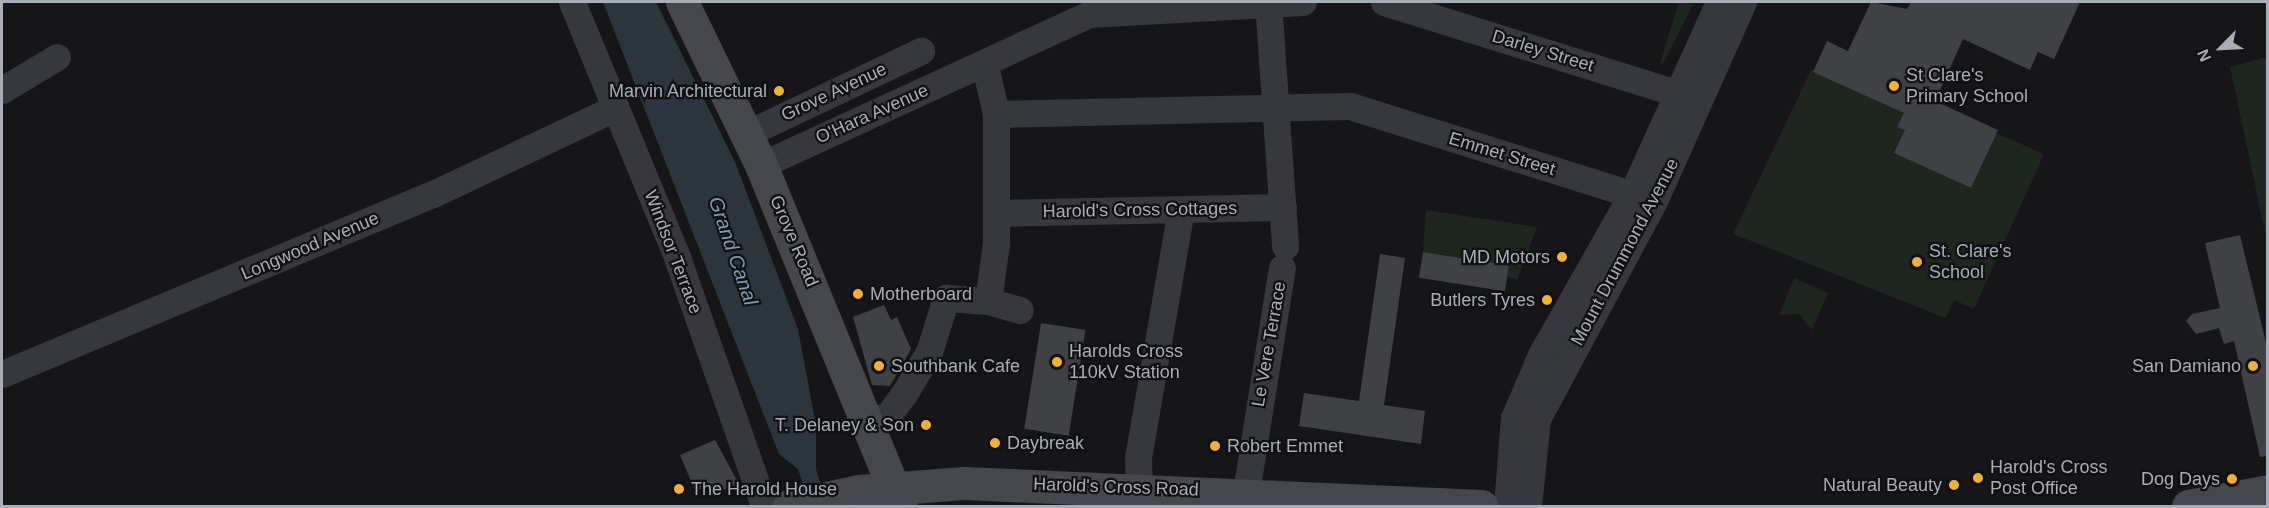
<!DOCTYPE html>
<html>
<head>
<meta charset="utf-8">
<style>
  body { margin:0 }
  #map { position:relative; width:2269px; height:508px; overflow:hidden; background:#161618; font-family:Helvetica,sans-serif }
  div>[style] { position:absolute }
  .green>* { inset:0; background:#1e261f }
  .water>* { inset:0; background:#2c353c }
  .building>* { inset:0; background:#404145; transform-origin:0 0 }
  .minor>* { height:27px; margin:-13.5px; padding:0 13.5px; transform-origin:13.5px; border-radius:13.5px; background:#37383d }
  .secondary>* { height:33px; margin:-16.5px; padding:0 16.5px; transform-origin:16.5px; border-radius:16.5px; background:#45474d }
  .dots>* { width:16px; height:16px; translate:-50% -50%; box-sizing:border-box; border:3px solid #111113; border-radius:50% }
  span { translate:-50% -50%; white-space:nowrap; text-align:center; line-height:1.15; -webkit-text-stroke:4.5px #111113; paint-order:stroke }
  .street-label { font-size:18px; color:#a8adb8 }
  .poi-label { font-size:18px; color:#a8adb8 }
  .left { translate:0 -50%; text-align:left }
  .right { translate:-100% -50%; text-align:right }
  .water-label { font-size:20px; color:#7f9bb3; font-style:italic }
  .frame { position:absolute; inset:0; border:3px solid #a8adb8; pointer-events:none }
  .north { position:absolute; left:2191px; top:18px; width:60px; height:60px; -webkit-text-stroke:4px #111113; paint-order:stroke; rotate:246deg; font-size:16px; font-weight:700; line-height:24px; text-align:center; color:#a8adb8 }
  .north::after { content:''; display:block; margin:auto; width:21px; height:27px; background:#a8adb8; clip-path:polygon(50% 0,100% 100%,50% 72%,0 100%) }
</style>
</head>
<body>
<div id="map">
  <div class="green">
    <div style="clip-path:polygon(1679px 2px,1693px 5px,1663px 64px,1660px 63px)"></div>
    <div style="clip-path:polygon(2267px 57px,2268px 57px,2267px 242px,2230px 67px)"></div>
    <div style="clip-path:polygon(1811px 70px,1904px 113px,1897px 127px,1905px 130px,1895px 153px,1970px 188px,1996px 133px,2044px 154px,1974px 309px,1954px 300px,1946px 318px,1733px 234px)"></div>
    <div style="clip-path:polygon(1426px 210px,1537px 227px,1517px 280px,1507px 277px,1509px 265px,1423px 252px)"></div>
    <div style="clip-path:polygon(1794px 278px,1828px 293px,1812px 330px,1799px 314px,1779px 315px)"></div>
  </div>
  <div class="water">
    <div style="clip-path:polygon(603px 2px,656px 2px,735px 162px,798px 329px,816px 426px,816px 469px,827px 506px,810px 506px,798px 469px,779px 454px)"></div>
  </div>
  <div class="building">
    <div style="clip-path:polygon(1871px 2px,1907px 9px,1911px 2px,2080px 2px,2054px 59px,2038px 52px,2030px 70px,1963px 39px,1935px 101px,1998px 130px,1971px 188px,1894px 153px,1905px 130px,1897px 127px,1904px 113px,1813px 72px,1827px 41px,1848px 51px)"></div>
    <div style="clip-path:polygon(2240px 235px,2267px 347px,2268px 456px,2260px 457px,2234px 341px,2224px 344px,2219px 328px,2196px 334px,2186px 321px,2192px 314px,2220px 308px,2205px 243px)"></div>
    <div style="left:1423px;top:252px;width:87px;height:26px;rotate:9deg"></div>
    <div style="clip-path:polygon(1380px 254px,1405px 258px,1384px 405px,1425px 411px,1421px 444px,1299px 426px,1304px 393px,1359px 401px)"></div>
    <div style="clip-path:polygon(884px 305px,891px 320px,897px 317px,911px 349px,890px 386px,872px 385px,853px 317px)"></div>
    <div style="left:1041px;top:323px;width:45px;height:107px;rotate:9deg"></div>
    <div style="clip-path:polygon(715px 440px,739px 484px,709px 495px,705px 487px,695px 491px,680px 455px)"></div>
  </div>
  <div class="minor">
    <div style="left:572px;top:2px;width:276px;rotate:67.6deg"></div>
    <div style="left:677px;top:257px;width:264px;rotate:70.7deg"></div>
    <div style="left:1268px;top:2px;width:245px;rotate:86deg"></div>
    <div style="left:1384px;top:2px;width:326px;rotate:17.3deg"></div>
    <div style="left:2px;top:90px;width:64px;rotate:-31deg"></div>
    <div style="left:996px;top:114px;width:354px;rotate:-1.3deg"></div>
    <div style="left:1350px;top:106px;width:318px;rotate:17.4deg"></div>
    <div style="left:746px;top:134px;width:194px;rotate:-25.4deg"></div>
    <div style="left:761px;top:165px;width:362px;rotate:-24.7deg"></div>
    <div style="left:1090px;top:14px;width:213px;rotate:-3.2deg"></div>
    <div style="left:997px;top:213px;width:286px;rotate:-1.2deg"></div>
    <div style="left:988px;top:301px;width:33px;rotate:16deg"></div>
    <div style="left:2px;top:374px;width:467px;rotate:-22.7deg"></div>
    <div style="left:433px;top:194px;width:201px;rotate:-25.3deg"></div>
    <div style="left:865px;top:419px;width:22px;rotate:-5deg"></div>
    <div style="left:887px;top:417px;width:29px;rotate:-54deg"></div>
    <div style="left:904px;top:394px;width:49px;rotate:-59.2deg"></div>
    <div style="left:929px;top:352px;width:57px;rotate:-72.5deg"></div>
    <div style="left:946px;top:298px;width:42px;rotate:4.1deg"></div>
    <div style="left:988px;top:301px;width:59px;rotate:-82.1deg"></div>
    <div style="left:996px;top:243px;width:129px;rotate:-90deg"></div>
    <div style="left:996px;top:114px;width:49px;rotate:-102.9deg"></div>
    <div style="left:1139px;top:487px;width:29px;rotate:-92deg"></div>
    <div style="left:1138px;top:458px;width:252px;rotate:-80.2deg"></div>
    <div style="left:1246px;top:492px;width:227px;rotate:-80.9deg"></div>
    <div style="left:1507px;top:506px;width:88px;rotate:-85.5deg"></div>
    <div style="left:1514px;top:418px;width:69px;rotate:-66.8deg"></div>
    <div style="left:1541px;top:355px;width:185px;rotate:-60.5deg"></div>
    <div style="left:1632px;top:194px;width:211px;rotate:-65.6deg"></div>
    <div style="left:1528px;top:506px;width:87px;rotate:-84.1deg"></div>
    <div style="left:1537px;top:419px;width:247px;rotate:-61.8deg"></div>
    <div style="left:1654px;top:201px;width:218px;rotate:-65.9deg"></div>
  </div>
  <div class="secondary">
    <div style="left:682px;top:2px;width:181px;rotate:64.1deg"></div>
    <div style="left:761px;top:165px;width:369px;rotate:67.7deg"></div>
    <div style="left:789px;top:506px;width:72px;rotate:-12.1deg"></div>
    <div style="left:859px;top:491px;width:105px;rotate:-4.4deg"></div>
    <div style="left:964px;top:483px;width:518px;rotate:2.55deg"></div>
    <div style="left:2188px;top:506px;width:81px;rotate:-10.6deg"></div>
  </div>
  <div class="dots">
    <div style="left:1894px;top:86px;background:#f2b134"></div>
    <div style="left:779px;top:91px;background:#f2b134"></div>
    <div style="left:1562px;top:257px;background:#f2b134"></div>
    <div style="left:1917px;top:262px;background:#f2b134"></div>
    <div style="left:858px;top:294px;background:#f2b134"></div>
    <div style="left:1547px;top:300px;background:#f2b134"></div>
    <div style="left:1057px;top:362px;background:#f2b134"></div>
    <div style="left:879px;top:366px;background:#f2b134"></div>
    <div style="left:2253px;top:366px;background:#f2b134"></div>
    <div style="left:926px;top:425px;background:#f2b134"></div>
    <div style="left:995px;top:443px;background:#f2b134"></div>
    <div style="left:1215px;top:446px;background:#f2b134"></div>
    <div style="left:1978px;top:478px;background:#f2b134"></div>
    <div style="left:2232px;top:479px;background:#f2b134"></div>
    <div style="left:1954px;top:485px;background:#f2b134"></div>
    <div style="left:679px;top:489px;background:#f2b134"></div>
  </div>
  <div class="street-label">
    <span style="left:1543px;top:51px;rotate:17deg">Darley Street</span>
    <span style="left:834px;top:92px;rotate:-25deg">Grove Avenue</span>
    <span style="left:872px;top:114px;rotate:-24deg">O'Hara Avenue</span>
    <span style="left:1502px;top:154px;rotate:17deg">Emmet Street</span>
    <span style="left:1140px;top:210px;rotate:-1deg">Harold's Cross Cottages</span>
    <span style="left:794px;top:241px;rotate:67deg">Grove Road</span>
    <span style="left:310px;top:246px;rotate:-23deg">Longwood Avenue</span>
    <span style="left:673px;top:252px;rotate:69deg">Windsor Terrace</span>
    <span style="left:1625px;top:252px;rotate:-62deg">Mount Drummond Avenue</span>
    <span style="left:1269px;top:344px;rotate:-80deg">Le Vere Terrace</span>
    <span style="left:1116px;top:487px;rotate:2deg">Harold's Cross Road</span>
  </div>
  <div class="poi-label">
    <span class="left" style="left:1906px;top:86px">St Clare's<br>Primary School</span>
    <span class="right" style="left:767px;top:91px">Marvin Architectural</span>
    <span class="left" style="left:1929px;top:262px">St. Clare's<br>School</span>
    <span class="right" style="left:1550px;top:257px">MD Motors</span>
    <span class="left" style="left:870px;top:294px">Motherboard</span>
    <span class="right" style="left:1535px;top:300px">Butlers Tyres</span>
    <span class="left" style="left:1069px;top:362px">Harolds Cross<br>110kV Station</span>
    <span class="left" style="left:891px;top:366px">Southbank Cafe</span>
    <span class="right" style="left:2241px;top:366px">San Damiano</span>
    <span class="right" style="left:914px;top:425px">T. Delaney &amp; Son</span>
    <span class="left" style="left:1007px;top:443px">Daybreak</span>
    <span class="left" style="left:1227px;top:446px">Robert Emmet</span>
    <span class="left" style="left:1990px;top:478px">Harold's Cross<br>Post Office</span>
    <span class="right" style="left:2220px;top:479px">Dog Days</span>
    <span class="right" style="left:1942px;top:485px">Natural Beauty</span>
    <span class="left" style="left:691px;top:489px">The Harold House</span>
  </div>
  <div class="water-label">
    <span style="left:733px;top:251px;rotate:71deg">Grand Canal</span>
  </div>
  <div class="frame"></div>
  <div class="north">N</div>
</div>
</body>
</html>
